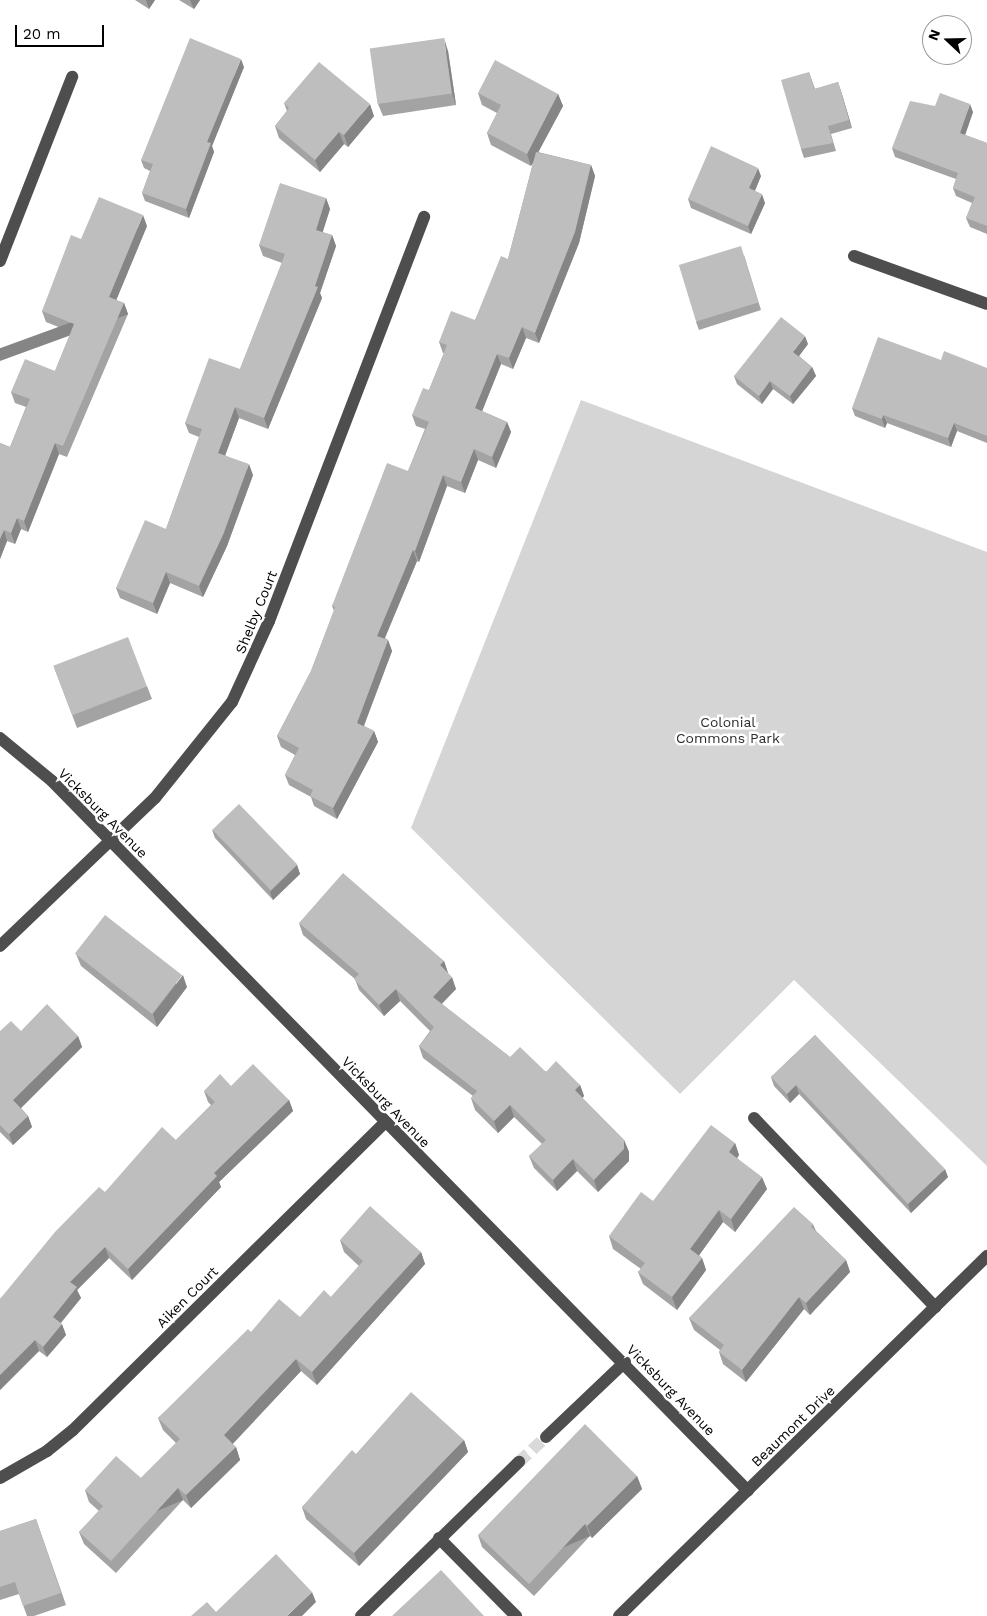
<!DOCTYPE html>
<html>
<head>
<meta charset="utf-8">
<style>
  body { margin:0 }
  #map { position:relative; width:987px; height:1616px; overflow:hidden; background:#fff; font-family:"Work Sans",sans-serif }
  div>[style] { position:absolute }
  .green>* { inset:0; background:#d5d5d5 }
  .minor-tunnel>* { height:12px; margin-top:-6px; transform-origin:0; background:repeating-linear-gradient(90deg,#d9d9d9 0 12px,transparent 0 18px) }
  .minor>* { height:12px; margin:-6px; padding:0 6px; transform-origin:6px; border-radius:6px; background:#4e4e4e }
  .wall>* { inset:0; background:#a3a3a3 }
  .shaded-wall>* { inset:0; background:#858585; transform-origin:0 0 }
  .building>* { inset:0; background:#bebebe; transform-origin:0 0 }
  span { translate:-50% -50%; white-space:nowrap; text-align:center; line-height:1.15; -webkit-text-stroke:5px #fff; paint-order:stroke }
  .street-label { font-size:14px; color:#000 }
  .park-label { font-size:14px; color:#2c2c2c }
  .north { position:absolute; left:922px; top:15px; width:50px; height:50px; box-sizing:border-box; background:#fff; border:1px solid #999; border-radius:50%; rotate:291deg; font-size:14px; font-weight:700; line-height:20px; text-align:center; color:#000 }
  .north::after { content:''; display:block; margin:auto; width:18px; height:22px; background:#000; clip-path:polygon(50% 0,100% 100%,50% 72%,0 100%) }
  .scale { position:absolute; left:15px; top:25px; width:89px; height:22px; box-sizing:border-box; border:2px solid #000; border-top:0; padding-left:6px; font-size:15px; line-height:18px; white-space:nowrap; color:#000; -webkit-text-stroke:4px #fff; paint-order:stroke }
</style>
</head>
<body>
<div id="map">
  <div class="green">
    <div style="clip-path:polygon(581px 400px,987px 552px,987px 1166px,794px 980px,680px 1094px,411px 828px)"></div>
  </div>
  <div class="minor-tunnel">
    <div style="left:519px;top:1462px;width:37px;rotate:-43deg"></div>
  </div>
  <div class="minor">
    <div style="left:854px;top:256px;width:141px;rotate:19.8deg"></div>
    <div style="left:0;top:261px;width:198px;rotate:-68.6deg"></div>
    <div style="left:0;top:738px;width:67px;rotate:39.6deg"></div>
    <div style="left:52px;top:781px;width:994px;rotate:45.57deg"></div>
    <div style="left:0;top:946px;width:214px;rotate:-43.7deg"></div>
    <div style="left:155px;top:798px;width:123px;rotate:-51.3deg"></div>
    <div style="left:232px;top:702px;width:89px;rotate:-65.4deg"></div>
    <div style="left:269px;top:621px;width:433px;rotate:-69deg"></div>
    <div style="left:754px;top:1118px;width:262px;rotate:46.2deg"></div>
    <div style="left:546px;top:1437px;width:109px;rotate:-43.5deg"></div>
    <div style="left:0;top:1478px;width:54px;rotate:-29.9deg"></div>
    <div style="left:47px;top:1451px;width:33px;rotate:-39deg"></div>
    <div style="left:73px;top:1430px;width:437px;rotate:-44.6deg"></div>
    <div style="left:439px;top:1538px;width:110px;rotate:45.4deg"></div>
    <div style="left:361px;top:1616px;width:221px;rotate:-44.3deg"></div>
    <div style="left:619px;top:1616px;width:515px;rotate:-44.37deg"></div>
  </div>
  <div class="wall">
    <div style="clip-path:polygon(135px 0,155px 0,149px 9px)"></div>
    <div style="clip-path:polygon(179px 0,200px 0,194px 9px)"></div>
    <div style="clip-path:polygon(448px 51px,456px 105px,383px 116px,378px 104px)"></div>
    <div style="clip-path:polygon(244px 67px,212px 146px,214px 152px,189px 218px,145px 201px,142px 193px,150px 171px,144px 168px,141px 160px)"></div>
    <div style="clip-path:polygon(809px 72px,815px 89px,838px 82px,852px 128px,831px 134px,836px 151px,804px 158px,801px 149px)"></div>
    <div style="clip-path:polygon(478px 93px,558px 94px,563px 106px,538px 152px,591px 165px,595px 176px,579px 243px,539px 343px,526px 338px,513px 369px,501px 364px,482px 411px,507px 422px,511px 432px,496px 468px,478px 460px,465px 493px,447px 486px,419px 562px,417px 561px,385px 638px,388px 640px,392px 651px,364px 726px,374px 731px,378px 742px,337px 819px,314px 806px,311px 797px,289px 785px,285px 775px,295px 755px,281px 747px,277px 736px,311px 671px,334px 611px,332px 606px,408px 471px,425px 429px,416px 426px,412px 415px,429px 390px,444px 353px,443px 353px,439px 342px,475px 320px,508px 259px,533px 163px,531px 166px,491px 145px,487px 133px,497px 113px,482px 105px)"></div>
    <div style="clip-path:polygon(284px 103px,374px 116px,348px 147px,344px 144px,320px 172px,279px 138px,275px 126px,287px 111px)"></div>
    <div style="clip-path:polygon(935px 106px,973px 112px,965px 135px,987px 143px,987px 234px,970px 227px,966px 218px,972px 203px,956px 196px,953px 188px,956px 179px,895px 157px,892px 148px)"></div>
    <div style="clip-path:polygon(761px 176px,755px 191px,765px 203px,751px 234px,691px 208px,688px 199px)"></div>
    <div style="clip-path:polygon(326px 198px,330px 209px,322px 232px,332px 235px,336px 246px,320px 293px,322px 298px,268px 429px,239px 418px,225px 455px,253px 475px,227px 546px,203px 597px,170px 583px,157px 614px,120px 598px,116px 588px,166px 529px,199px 437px,189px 433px,185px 423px,240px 369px,282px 263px,263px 256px,259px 245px)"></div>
    <div style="clip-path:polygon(147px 226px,116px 300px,124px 303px,128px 314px,67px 457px,59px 454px,28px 532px,21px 529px,15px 544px,7px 541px,0 559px,0 443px,10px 447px,26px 407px,15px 403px,11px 392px,55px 371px,71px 332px,46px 322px,42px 311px,81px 239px)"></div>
    <div style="clip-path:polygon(744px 255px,761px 310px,699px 330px,696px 322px)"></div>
    <div style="clip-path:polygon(808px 344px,799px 356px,812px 367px,816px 376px,793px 404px,773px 389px,762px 404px,737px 384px,734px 376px)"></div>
    <div style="clip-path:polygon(987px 368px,987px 443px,957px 431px,951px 447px,887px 423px,885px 428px,855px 416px,852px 408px)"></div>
    <div style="clip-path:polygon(54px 667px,147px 686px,152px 699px,77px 728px)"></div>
    <div style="clip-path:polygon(212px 830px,297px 865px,300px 874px,273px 900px,215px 838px)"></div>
    <div style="clip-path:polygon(299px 923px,444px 961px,448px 973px,456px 989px,442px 1004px,510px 1057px,580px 1085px,584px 1096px,582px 1098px,624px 1140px,629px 1152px,629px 1161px,598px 1192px,577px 1171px,557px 1191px,534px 1168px,529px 1156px,542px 1144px,514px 1117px,498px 1133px,475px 1110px,471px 1098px,473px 1096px,423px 1058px,419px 1046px,430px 1031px,400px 1001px,384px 1016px,359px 990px,355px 979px,303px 935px)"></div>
    <div style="clip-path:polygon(76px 954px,187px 987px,157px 1027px,81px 966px)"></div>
    <div style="clip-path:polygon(0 1031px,21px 1031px,78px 1036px,82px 1047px,21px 1108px,28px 1116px,32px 1127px,13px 1145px,0 1132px)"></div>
    <div style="clip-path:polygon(815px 1035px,948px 1177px,911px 1213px,799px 1094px,790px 1103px,774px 1086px,771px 1077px)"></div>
    <div style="clip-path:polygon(231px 1086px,289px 1100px,293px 1111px,219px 1182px,221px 1187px,132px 1280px,109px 1258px,77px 1290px,81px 1298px,61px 1323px,66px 1335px,47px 1357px,39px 1351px,0 1390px,0 1299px,105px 1192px,176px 1140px,211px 1105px,208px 1102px,204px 1091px)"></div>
    <div style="clip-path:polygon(735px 1143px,739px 1155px,737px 1158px,767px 1189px,735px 1232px,723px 1222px,699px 1255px,702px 1258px,706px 1270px,677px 1310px,643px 1284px,638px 1272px,641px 1269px,613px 1249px,609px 1236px,653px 1201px)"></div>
    <div style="clip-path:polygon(813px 1224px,816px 1231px,846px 1260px,850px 1272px,810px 1315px,804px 1309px,746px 1382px,723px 1364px,719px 1352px,720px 1350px,694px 1330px,689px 1318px)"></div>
    <div style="clip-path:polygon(340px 1240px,421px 1252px,425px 1264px,317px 1385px,301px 1371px,232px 1444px,236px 1447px,240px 1460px,191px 1508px,183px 1500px,116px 1573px,84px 1544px,79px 1532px,99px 1511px,89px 1502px,85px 1490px,141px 1478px,176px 1443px,163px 1430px,158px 1418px,251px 1332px,300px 1317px,331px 1297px,359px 1266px,344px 1252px)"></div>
    <div style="clip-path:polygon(464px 1440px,468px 1452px,359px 1566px,306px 1519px,302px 1507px,356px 1454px)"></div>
    <div style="clip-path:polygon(637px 1476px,642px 1489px,592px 1538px,590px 1536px,534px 1596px,482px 1547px,478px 1535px)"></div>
    <div style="clip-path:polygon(36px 1519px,66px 1605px,34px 1616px,27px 1616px,19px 1594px,0 1600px,0 1531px)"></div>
  </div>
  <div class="shaded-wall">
    <div style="clip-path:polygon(146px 0,155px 0,149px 9px)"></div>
    <div style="clip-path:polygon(190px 0,200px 0,194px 9px)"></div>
    <div style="clip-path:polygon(444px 38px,448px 51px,456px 105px,452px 93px)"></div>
    <div style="clip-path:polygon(241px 59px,244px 67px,212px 146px,214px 152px,189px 218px,186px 209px,207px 142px)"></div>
    <div style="clip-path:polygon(838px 82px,841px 91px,852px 128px,849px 120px)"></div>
    <div style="clip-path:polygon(558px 94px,563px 106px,531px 166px,527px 154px)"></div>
    <div style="clip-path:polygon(370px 104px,374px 116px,348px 147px,344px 135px)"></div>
    <div style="clip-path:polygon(970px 104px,973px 112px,963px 141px,960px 133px)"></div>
    <div style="clip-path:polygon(339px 132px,344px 144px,320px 172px,315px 160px)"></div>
    <div style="clip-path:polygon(591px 165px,595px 176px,579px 243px,539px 343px,535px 333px)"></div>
    <div style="clip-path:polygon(758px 168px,761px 176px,752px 197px,749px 188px)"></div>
    <div style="clip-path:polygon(762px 194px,765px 203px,751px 234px,748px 226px)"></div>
    <div style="clip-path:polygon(326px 198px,330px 209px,320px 241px,316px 230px)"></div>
    <div style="clip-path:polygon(143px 215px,147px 226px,113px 308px,109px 297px)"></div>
    <div style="clip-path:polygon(332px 235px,336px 246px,320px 293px,322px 298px,268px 429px,264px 418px,315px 286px)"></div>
    <div style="left:124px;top:303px;width:12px;height:155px;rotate:70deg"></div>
    <div style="clip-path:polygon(522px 327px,526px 338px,513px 369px,509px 358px)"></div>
    <div style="clip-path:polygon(805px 336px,808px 344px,796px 360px,793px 352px)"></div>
    <div style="clip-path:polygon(497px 354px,501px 364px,479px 419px,475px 408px)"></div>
    <div style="clip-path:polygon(812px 367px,816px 376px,793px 404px,790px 396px)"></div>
    <div style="clip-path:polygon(770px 381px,773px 389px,762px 404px,759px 396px)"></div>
    <div style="clip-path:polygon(235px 407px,239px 418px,222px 464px,218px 453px)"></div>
    <div style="clip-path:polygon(883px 415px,887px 423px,885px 428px,882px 419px)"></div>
    <div style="clip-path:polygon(507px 422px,511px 432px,496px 468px,492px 457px)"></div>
    <div style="clip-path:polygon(954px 423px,957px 431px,951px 447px,948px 438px)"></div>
    <div style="clip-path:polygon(55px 443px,59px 454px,28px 532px,24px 521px)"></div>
    <div style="clip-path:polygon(474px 449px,478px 460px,465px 493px,461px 482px)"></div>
    <div style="clip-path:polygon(249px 464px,253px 475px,227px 546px,203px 597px,199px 586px)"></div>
    <div style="clip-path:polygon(443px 475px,447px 486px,419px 562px,415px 551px)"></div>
    <div style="clip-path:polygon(17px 518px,21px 529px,15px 544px,11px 533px)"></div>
    <div style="clip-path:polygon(4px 530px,7px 541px,0 559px,0 539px)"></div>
    <div style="clip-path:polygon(413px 550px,417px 561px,381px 647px,377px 636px)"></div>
    <div style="clip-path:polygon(166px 572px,170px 583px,157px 614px,153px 603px)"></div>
    <div style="clip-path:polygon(388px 640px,392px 651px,361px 733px,357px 723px)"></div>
    <div style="clip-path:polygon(374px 731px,378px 742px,337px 819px,333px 808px)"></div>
    <div style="clip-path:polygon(297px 865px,300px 874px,273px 900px,270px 892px)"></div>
    <div style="clip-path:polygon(444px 961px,448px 973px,440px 965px)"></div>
    <div style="clip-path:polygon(183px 975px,187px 987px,157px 1027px,153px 1014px)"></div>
    <div style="clip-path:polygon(452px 977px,456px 989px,437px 1008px,433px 997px)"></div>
    <div style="clip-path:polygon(396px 989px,400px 1001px,384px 1016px,379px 1005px)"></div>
    <div style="clip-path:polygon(78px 1036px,82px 1047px,17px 1112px,13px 1100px)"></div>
    <div style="clip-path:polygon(580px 1085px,584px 1096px,579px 1102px,575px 1090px)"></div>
    <div style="clip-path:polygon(796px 1085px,799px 1094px,790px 1103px,787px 1094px)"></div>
    <div style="clip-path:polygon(289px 1100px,293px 1111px,219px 1182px,221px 1187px,132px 1280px,128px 1269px,214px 1173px)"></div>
    <div style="clip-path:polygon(510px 1105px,514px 1117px,498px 1133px,494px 1121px)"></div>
    <div style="clip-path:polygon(28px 1116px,32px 1127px,13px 1145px,9px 1134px)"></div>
    <div style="clip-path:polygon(624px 1140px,629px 1152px,629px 1161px,598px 1192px,594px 1180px)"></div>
    <div style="clip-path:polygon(735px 1143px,739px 1155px,733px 1164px,729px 1152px)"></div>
    <div style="clip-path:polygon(573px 1159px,577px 1171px,557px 1191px,553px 1180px)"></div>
    <div style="clip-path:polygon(945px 1169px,948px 1177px,911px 1213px,908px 1204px)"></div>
    <div style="clip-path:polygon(762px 1177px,767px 1189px,735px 1232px,731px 1219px)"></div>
    <div style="clip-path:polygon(719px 1210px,723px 1222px,695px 1261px,690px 1249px)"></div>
    <div style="clip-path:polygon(105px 1247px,109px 1258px,77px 1290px,81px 1298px,57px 1327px,53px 1317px,70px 1282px)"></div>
    <div style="clip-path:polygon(421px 1252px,425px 1264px,317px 1385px,312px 1372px)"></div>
    <div style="clip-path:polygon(702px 1258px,706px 1270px,677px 1310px,672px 1297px)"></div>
    <div style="clip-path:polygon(846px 1260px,850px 1272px,810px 1315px,806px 1303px)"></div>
    <div style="clip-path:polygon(799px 1297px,804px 1309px,746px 1382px,742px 1370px)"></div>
    <div style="clip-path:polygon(62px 1324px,66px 1335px,47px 1357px,43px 1347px)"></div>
    <div style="clip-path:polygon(35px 1340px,39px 1351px,0 1390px,0 1375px)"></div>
    <div style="clip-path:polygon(296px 1359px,301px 1371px,229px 1448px,224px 1435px)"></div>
    <div style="clip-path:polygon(464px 1440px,468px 1452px,359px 1566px,354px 1553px)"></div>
    <div style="clip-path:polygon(236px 1447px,240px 1460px,191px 1508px,186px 1495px)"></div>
    <div style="clip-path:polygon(637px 1476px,642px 1489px,592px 1538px,587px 1526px)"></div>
    <div style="left:178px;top:1488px;width:13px;height:99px;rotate:67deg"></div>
    <div style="left:585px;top:1524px;width:13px;height:82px;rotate:67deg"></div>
    <div style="clip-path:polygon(312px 1592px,316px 1602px,302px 1616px,287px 1616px)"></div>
  </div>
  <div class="building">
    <div style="clip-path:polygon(190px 38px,241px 59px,207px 142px,211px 143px,186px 209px,142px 193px,153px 164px,141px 160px)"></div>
    <div style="left:444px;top:38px;width:56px;height:75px;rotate:82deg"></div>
    <div style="clip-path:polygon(495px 60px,558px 94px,527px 154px,487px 133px,501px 105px,478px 93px)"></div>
    <div style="clip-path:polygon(319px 62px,370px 104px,344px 135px,339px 132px,315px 160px,275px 126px,289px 108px,284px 103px)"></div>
    <div style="clip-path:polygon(809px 72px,814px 89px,838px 82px,849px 120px,828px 126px,833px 143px,801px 149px,781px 80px)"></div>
    <div style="clip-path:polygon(940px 93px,970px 104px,960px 133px,987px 143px,987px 226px,966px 218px,975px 197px,953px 188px,958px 173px,892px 148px,910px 101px,935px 106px)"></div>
    <div style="clip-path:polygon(711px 146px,758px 168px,749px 188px,762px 194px,748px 226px,688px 199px)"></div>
    <div style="clip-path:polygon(536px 152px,591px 165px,575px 232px,535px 333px,522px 327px,509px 358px,497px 354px,475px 408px,507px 422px,492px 457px,474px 449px,461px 482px,443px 475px,415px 551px,413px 550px,377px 636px,388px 640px,357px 723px,374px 731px,333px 808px,310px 796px,313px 790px,285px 775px,299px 748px,277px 736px,311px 671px,335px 607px,332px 606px,387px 463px,408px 471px,429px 422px,412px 415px,423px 388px,429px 390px,447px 345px,439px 342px,451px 311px,475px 320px,501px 256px,508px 259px)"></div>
    <div style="clip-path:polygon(280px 183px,326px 198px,316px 230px,332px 235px,315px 286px,318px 287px,264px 418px,235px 407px,218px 453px,249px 464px,223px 535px,199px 586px,166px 572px,153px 603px,116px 588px,145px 520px,166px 529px,202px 429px,185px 423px,209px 358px,240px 369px,285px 254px,259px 245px)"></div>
    <div style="clip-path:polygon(99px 197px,143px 215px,109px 297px,124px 303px,63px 446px,55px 443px,24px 521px,17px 518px,11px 533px,4px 530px,0 539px,0 443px,10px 447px,30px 399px,11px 392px,25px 359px,55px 371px,74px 324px,42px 311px,71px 235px,81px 239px)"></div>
    <div style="left:741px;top:246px;width:59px;height:65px;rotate:73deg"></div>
    <div style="clip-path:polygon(781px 317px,805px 336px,793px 352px,812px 367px,790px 396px,770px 381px,759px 396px,734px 376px)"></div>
    <div style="clip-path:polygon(878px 337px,941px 360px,944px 351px,987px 368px,987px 436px,954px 423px,948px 438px,883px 415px,882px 419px,852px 408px)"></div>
    <div style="left:128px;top:637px;width:53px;height:80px;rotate:69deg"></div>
    <div style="left:239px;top:804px;width:84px;height:37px;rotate:46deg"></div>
    <div style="clip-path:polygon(343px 873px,444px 961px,440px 965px,452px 977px,433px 997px,510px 1057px,520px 1047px,546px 1072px,556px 1061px,580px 1085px,575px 1090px,624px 1140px,624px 1149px,594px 1180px,573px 1159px,553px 1180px,529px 1156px,546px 1140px,510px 1105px,494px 1121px,471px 1098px,477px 1091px,419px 1046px,434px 1027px,396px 989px,379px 1005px,354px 979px,359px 974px,299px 923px)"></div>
    <div style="left:105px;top:915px;width:98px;height:49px;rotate:38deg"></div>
    <div style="clip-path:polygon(47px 1004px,78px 1036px,13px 1100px,28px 1116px,9px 1134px,0 1125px,0 1031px,11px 1021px,21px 1031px)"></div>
    <div style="clip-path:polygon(815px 1035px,945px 1169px,908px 1204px,796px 1085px,787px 1094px,771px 1077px)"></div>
    <div style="clip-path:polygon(253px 1064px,289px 1100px,214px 1173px,217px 1176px,128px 1269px,105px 1247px,70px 1282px,77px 1287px,53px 1317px,62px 1324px,43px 1347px,35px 1340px,0 1375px,0 1299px,55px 1232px,99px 1187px,105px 1192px,162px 1127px,176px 1140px,215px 1102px,204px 1091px,220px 1074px,231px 1086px)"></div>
    <div style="clip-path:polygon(711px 1125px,735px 1143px,729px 1152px,762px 1177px,731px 1219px,719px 1210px,690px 1249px,702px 1258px,672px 1297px,638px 1272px,645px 1263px,609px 1236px,641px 1192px,653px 1201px)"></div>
    <div style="clip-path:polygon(370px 1206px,421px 1252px,312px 1372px,296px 1359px,224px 1435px,236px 1447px,186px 1495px,178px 1488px,111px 1561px,79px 1532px,103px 1506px,85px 1490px,116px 1456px,141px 1478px,180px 1439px,158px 1418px,248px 1329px,251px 1332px,279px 1299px,300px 1317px,324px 1290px,331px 1297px,363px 1261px,340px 1240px)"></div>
    <div style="clip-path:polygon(794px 1207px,813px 1224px,811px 1227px,846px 1260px,806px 1303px,799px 1297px,742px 1370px,719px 1352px,724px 1345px,689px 1318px)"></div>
    <div style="clip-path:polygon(411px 1392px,464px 1440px,354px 1553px,302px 1507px,352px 1450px,356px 1454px)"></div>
    <div style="clip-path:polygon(585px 1424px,637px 1476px,587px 1526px,585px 1524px,529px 1584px,478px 1535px)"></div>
    <div style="clip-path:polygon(36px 1519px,61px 1593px,23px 1606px,15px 1582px,0 1587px,0 1531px)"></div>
    <div style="clip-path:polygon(276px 1554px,312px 1592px,287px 1616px,191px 1616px,207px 1602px,216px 1612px)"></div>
    <div style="clip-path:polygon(441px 1570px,484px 1616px,392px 1616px)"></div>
  </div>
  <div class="street-label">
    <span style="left:256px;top:612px;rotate:-68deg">Shelby Court</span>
    <span style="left:103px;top:813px;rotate:45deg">Vicksburg Avenue</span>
    <span style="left:386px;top:1102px;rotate:46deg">Vicksburg Avenue</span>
    <span style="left:187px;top:1297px;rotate:-45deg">Aiken Court</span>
    <span style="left:671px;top:1390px;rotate:46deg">Vicksburg Avenue</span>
    <span style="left:793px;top:1426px;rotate:-44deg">Beaumont Drive</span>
  </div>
  <div class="park-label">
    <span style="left:728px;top:730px">Colonial<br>Commons Park</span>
  </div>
  <div class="north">N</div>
  <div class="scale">20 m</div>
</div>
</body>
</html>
